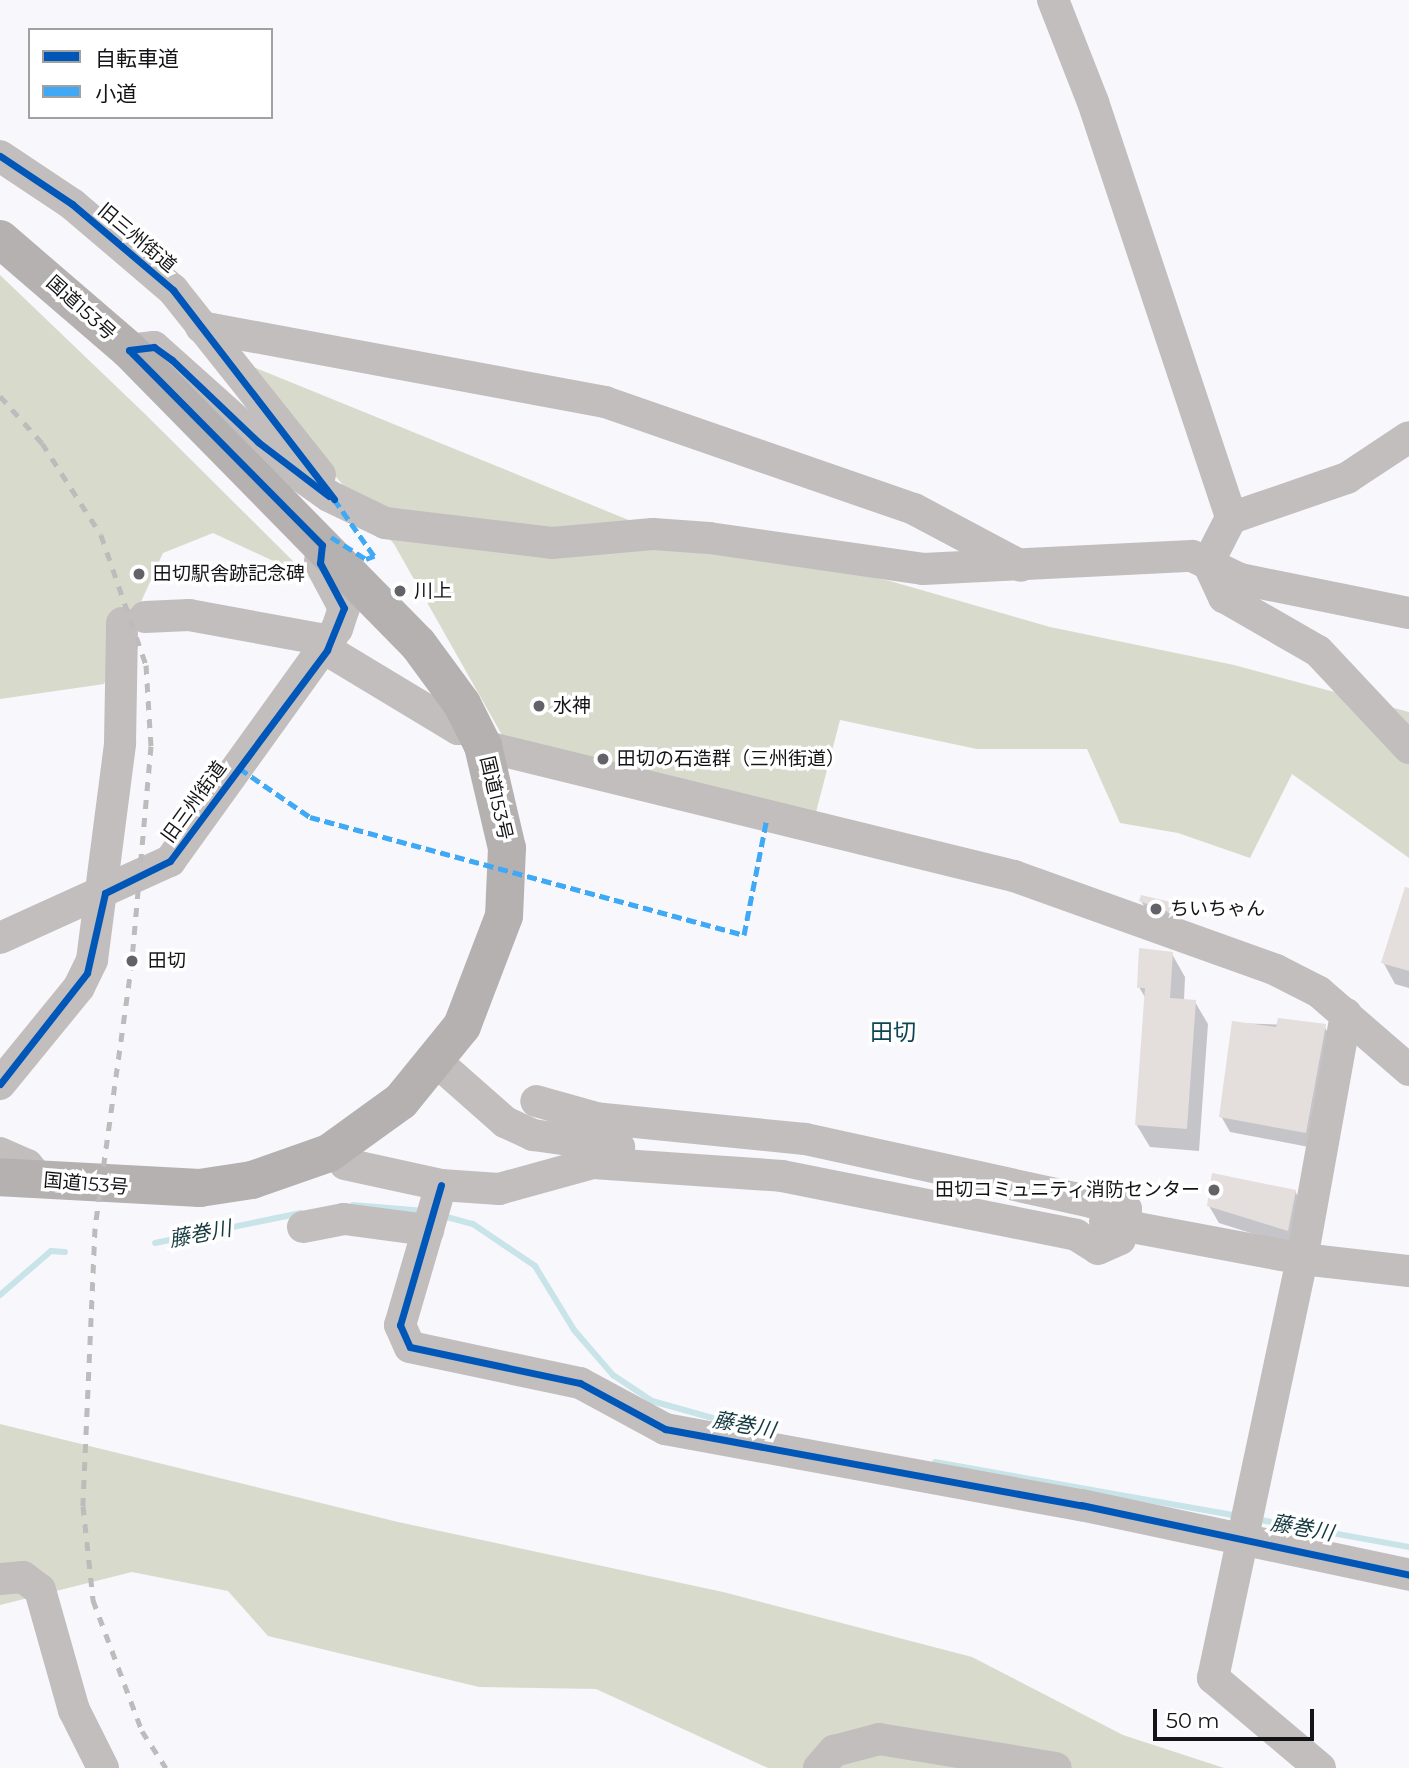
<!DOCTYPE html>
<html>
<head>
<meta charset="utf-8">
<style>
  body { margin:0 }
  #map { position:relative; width:1409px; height:1768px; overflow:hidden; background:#f7f7fc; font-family:Montserrat,"Noto Sans JP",sans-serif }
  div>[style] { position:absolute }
  .forest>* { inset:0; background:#d8dbcc }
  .shadow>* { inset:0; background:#0003 }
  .stream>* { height:6px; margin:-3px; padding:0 3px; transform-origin:3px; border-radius:3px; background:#c8e4e9 }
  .building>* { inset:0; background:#e4dedd }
  .minor>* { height:32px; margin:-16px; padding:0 16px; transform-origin:16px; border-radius:16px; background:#c3bebe }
  .highway>* { height:38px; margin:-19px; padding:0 19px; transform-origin:19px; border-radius:19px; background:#b6b1b1 }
  .rail>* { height:5px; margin-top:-2.5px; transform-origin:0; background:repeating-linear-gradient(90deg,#bdbbbb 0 9px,transparent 0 18px) }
  .quiet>* { height:5px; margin-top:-2.5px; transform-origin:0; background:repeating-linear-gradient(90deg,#3fa9f5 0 10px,transparent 0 15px) }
  .cycleway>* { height:7px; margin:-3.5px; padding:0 3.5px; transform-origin:3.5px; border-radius:3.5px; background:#0057b8 }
  .dots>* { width:19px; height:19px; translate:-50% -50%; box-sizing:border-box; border:4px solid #fff; border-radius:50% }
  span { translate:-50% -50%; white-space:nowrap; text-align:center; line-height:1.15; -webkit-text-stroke:7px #fff; paint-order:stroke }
  .street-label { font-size:19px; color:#141417 }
  .poi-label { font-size:19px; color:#141417 }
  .left { translate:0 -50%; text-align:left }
  .right { translate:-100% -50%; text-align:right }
  .water-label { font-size:21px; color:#13393e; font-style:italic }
  .quarter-label { font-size:23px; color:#0c4553 }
  .legend { position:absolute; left:28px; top:28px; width:245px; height:91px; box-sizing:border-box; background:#fff; border:2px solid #a1a1a2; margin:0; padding:9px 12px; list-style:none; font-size:21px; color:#141417 }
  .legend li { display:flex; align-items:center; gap:14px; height:35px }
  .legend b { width:35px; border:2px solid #a1a1a2 }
  .scale { position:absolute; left:1153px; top:1709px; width:161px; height:32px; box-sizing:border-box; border:4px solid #141417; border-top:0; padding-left:9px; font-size:21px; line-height:24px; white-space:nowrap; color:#141417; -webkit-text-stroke:5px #fff; paint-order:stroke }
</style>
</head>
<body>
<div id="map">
  <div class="forest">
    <div style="clip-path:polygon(0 275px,145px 414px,310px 578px,213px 533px,163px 553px,104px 684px,0 699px)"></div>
    <div style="clip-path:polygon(234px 359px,658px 532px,890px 581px,1050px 627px,1234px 665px,1409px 712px,1409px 858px,1292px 774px,1250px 858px,1178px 833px,1120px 823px,1087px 749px,977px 749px,840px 720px,815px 816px,502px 735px,394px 544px)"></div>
    <div style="clip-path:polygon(0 1424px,398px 1522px,723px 1592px,972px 1657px,1123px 1735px,1224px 1768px,768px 1768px,596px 1689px,479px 1687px,268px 1636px,228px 1591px,132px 1572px,0 1605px)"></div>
  </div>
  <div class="shadow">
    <div style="clip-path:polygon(1141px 901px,1178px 905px,1182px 924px,1147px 911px)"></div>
    <div style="clip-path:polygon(1409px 915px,1409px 988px,1395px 984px,1383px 962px)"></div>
    <div style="clip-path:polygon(1172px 954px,1185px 977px,1184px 1001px,1195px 1002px,1208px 1024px,1199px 1151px,1150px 1147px,1136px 1124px,1146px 999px,1139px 987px)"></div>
    <div style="clip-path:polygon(1233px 1023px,1324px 1026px,1333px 1041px,1314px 1148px,1230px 1132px,1221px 1116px)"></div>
    <div style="clip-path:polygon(1295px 1191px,1305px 1209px,1298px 1248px,1219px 1223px,1209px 1206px)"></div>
  </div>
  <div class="stream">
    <div style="left:353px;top:1205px;width:72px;rotate:4.8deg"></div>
    <div style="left:443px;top:1216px;width:31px;rotate:15deg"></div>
    <div style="left:473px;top:1224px;width:75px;rotate:34.1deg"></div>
    <div style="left:535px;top:1266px;width:75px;rotate:58.6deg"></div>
    <div style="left:574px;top:1330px;width:60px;rotate:49.1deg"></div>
    <div style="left:613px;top:1375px;width:47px;rotate:33.7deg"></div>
    <div style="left:652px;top:1401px;width:107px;rotate:15.7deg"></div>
    <div style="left:155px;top:1243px;width:149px;rotate:-11.6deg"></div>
    <div style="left:0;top:1295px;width:67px;rotate:-40.8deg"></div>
    <div style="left:51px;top:1251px;width:14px;rotate:4deg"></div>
    <div style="left:935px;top:1462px;width:308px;rotate:10.1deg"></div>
    <div style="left:1255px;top:1519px;width:157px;rotate:10.3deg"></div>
  </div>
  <div class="building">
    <div style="clip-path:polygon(1405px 887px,1409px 888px,1409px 971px,1381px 963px)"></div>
    <div style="clip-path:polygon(1141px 895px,1179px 904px,1177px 915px,1139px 901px)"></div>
    <div style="clip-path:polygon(1139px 948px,1173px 952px,1170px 998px,1196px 1000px,1187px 1129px,1135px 1125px,1145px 988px,1137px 988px)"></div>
    <div style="clip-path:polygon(1278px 1018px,1326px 1024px,1306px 1133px,1219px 1117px,1232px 1021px,1276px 1027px)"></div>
    <div style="clip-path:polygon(1212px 1173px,1296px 1190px,1288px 1231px,1207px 1206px)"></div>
  </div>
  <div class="minor">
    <div style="left:1053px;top:0;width:110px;rotate:68.6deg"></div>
    <div style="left:1093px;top:102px;width:438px;rotate:71.6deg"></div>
    <div style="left:1231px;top:518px;width:51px;rotate:117.1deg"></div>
    <div style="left:0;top:156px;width:87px;rotate:33.7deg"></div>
    <div style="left:72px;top:204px;width:133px;rotate:40.4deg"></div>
    <div style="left:173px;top:290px;width:236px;rotate:51.5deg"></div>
    <div style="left:201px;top:327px;width:411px;rotate:10.5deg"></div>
    <div style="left:605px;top:402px;width:327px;rotate:19.1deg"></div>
    <div style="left:914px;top:509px;width:121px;rotate:28deg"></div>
    <div style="left:129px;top:350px;width:25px;rotate:-7deg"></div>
    <div style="left:154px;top:347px;width:180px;rotate:41.8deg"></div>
    <div style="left:288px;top:467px;width:50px;rotate:35.3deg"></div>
    <div style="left:329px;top:496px;width:62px;rotate:25.7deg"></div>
    <div style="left:385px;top:523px;width:168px;rotate:6.8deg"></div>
    <div style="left:552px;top:543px;width:101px;rotate:-5.1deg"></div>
    <div style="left:653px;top:534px;width:56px;rotate:4.1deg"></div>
    <div style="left:709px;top:538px;width:216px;rotate:8.2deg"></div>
    <div style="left:923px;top:569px;width:269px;rotate:-2.8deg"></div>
    <div style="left:1192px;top:556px;width:53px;rotate:25.6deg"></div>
    <div style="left:1240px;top:579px;width:172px;rotate:11.4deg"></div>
    <div style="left:1231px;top:518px;width:123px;rotate:-19deg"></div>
    <div style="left:1347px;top:478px;width:74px;rotate:-33.5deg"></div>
    <div style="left:1208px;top:563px;width:38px;rotate:65deg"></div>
    <div style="left:1224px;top:597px;width:108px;rotate:29.9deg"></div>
    <div style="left:1318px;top:651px;width:133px;rotate:46.8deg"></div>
    <div style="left:145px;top:617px;width:44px;rotate:-2.6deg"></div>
    <div style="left:189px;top:615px;width:144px;rotate:10.4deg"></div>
    <div style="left:327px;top:650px;width:153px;rotate:31.1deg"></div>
    <div style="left:458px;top:729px;width:17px"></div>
    <div style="left:483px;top:746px;width:547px;rotate:13.76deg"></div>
    <div style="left:1014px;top:876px;width:278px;rotate:19.7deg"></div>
    <div style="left:1276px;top:970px;width:48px;rotate:27.1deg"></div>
    <div style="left:1319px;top:992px;width:119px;rotate:40.9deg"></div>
    <div style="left:0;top:938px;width:187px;rotate:-24.4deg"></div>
    <div style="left:170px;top:861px;width:286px;rotate:-54.3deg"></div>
    <div style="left:337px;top:629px;width:22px;rotate:-72deg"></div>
    <div style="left:344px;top:608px;width:51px;rotate:-118.1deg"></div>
    <div style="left:320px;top:563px;width:18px;rotate:-84deg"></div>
    <div style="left:437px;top:1062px;width:91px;rotate:41.4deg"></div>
    <div style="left:505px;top:1122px;width:31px;rotate:25deg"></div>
    <div style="left:533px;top:1135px;width:87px;rotate:7.9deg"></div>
    <div style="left:0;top:1084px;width:125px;rotate:-50.8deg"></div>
    <div style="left:79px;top:987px;width:30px;rotate:-64deg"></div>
    <div style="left:92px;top:960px;width:219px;rotate:-82.6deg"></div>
    <div style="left:120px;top:743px;width:120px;rotate:-89deg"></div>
    <div style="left:0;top:1153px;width:30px;rotate:24deg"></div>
    <div style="left:27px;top:1165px;width:20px;rotate:49deg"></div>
    <div style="left:345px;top:1164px;width:98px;rotate:12.3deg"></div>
    <div style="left:441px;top:1185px;width:58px;rotate:3.9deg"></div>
    <div style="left:499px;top:1189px;width:98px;rotate:-15.5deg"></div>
    <div style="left:593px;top:1163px;width:189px;rotate:3.9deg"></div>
    <div style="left:782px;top:1176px;width:300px;rotate:11.3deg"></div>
    <div style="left:1076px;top:1235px;width:26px;rotate:32deg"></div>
    <div style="left:1098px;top:1249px;width:24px;rotate:-24deg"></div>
    <div style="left:1120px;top:1239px;width:15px;rotate:-74deg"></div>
    <div style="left:1124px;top:1225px;width:16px;rotate:-83deg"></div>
    <div style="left:1126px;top:1209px;width:16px;rotate:-130deg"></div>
    <div style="left:1116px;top:1197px;width:25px;rotate:168deg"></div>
    <div style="left:1092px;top:1202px;width:294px;rotate:-167.6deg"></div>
    <div style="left:805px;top:1139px;width:210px;rotate:-174.3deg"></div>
    <div style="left:596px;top:1118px;width:62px;rotate:-164.2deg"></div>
    <div style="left:441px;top:1185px;width:146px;rotate:106.3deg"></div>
    <div style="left:400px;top:1325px;width:24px;rotate:66deg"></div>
    <div style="left:410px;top:1347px;width:174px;rotate:12deg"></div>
    <div style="left:580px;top:1383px;width:97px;rotate:28.4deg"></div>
    <div style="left:665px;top:1429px;width:423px;rotate:10.4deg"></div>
    <div style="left:1081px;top:1505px;width:335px;rotate:12deg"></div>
    <div style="left:1105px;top:1222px;width:200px;rotate:10.6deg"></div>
    <div style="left:1302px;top:1259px;width:108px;rotate:6.4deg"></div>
    <div style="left:303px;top:1227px;width:42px;rotate:-11deg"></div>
    <div style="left:344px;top:1219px;width:85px;rotate:7.5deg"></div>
    <div style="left:0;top:1579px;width:23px;rotate:-5deg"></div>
    <div style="left:23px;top:1577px;width:21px;rotate:37deg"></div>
    <div style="left:40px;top:1590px;width:125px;rotate:74.2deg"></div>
    <div style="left:74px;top:1710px;width:65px;rotate:63.4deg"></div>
    <div style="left:819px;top:1768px;width:23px;rotate:-49deg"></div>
    <div style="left:834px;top:1751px;width:47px;rotate:-14.9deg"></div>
    <div style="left:879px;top:1739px;width:179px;rotate:9.3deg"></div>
    <div style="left:1320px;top:1768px;width:140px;rotate:-139.9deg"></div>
    <div style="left:1213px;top:1678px;width:428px;rotate:-78deg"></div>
    <div style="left:1302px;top:1259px;width:249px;rotate:-79.8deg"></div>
  </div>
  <div class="highway">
    <div style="left:0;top:239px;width:170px;rotate:40.7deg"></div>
    <div style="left:129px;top:350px;width:412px;rotate:45.5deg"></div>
    <div style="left:418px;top:644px;width:74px;rotate:53.7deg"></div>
    <div style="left:462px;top:704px;width:47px;rotate:63.4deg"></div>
    <div style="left:483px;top:746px;width:105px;rotate:76.8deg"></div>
    <div style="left:507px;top:848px;width:68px;rotate:92.5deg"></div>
    <div style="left:504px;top:916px;width:118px;rotate:110.9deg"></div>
    <div style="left:462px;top:1026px;width:97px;rotate:129.1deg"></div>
    <div style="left:401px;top:1101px;width:89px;rotate:144.2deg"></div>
    <div style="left:329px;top:1153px;width:82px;rotate:160.7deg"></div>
    <div style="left:252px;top:1180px;width:53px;rotate:171.3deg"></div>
    <div style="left:200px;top:1188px;width:200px;rotate:-176.9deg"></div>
  </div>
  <div class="rail">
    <div style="left:0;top:396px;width:63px;rotate:48.2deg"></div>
    <div style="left:42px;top:443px;width:109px;rotate:57.3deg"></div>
    <div style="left:101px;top:535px;width:138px;rotate:70.9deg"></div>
    <div style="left:146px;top:665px;width:81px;rotate:86.5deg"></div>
    <div style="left:151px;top:746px;width:216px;rotate:95.1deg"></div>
    <div style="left:132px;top:961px;width:270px;rotate:97.9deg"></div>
    <div style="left:95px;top:1228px;width:278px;rotate:92.5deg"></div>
    <div style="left:83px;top:1506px;width:95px;rotate:83.9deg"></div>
    <div style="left:93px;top:1600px;width:140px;rotate:69.5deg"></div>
    <div style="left:142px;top:1731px;width:44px;rotate:57deg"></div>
  </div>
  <div class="quiet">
    <div style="left:331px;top:537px;width:41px;rotate:32.2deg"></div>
    <div style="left:366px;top:559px;width:9px;rotate:-21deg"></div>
    <div style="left:374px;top:556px;width:70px;rotate:-125.1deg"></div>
    <div style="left:239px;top:768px;width:86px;rotate:34.6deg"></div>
    <div style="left:310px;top:817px;width:450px;rotate:15.2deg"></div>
    <div style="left:744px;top:935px;width:119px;rotate:-78.9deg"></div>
  </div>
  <div class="cycleway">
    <div style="left:0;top:156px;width:87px;rotate:33.7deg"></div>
    <div style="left:72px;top:204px;width:133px;rotate:40.4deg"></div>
    <div style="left:173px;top:290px;width:264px;rotate:52.4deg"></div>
    <div style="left:129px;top:350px;width:25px;rotate:-7deg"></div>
    <div style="left:154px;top:347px;width:22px;rotate:36deg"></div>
    <div style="left:172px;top:360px;width:119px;rotate:43.6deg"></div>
    <div style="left:258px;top:442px;width:89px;rotate:37.3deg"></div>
    <div style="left:0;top:1084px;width:141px;rotate:-51.9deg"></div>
    <div style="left:87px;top:973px;width:82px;rotate:-77.3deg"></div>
    <div style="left:105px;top:893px;width:72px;rotate:-26.2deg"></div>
    <div style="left:170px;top:861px;width:263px;rotate:-53.3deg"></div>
    <div style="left:327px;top:650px;width:45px;rotate:-68deg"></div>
    <div style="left:344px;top:608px;width:51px;rotate:-118.1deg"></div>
    <div style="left:320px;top:563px;width:18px;rotate:-84deg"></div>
    <div style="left:322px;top:545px;width:274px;rotate:-134.7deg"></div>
    <div style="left:441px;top:1185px;width:146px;rotate:106.3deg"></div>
    <div style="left:400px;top:1325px;width:24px;rotate:66deg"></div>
    <div style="left:410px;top:1347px;width:174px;rotate:12deg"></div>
    <div style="left:580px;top:1383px;width:97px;rotate:28.4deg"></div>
    <div style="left:665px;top:1429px;width:423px;rotate:10.4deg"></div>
    <div style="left:1081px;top:1505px;width:335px;rotate:12deg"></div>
  </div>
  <div class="dots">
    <div style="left:139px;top:574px;background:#636367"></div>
    <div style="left:400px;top:591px;background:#636367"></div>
    <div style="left:539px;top:706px;background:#636367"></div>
    <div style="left:603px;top:759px;background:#636367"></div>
    <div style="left:1156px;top:909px;background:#636367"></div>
    <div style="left:132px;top:961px;background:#636367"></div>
    <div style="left:1214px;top:1190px;background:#636367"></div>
  </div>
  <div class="street-label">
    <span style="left:137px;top:238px;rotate:40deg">旧三州街道</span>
    <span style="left:81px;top:308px;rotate:42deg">国道153号</span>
    <span style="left:496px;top:798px;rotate:77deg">国道153号</span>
    <span style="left:194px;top:802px;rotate:-54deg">旧三州街道</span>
    <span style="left:86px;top:1184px;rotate:5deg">国道153号</span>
  </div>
  <div class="poi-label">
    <span class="left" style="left:153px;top:574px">田切駅舎跡記念碑</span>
    <span class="left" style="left:414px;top:591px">川上</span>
    <span class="left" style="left:553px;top:706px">水神</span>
    <span class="left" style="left:617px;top:759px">田切の石造群（三州街道）</span>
    <span class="left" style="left:1170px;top:909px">ちいちゃん</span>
    <span class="left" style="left:148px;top:961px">田切</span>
    <span class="right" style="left:1200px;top:1190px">田切コミュニティ消防センター</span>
  </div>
  <div class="water-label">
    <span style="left:200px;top:1234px;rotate:-11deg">藤巻川</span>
    <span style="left:744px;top:1425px;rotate:10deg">藤巻川</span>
    <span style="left:1302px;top:1528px;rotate:10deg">藤巻川</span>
  </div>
  <div class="quarter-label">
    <span style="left:893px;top:1032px">田切</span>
  </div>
  <ul class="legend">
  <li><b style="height:9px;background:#0057b8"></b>自転車道</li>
  <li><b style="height:9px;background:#3fa9f5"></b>小道</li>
  </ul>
  <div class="scale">50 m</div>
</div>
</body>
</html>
